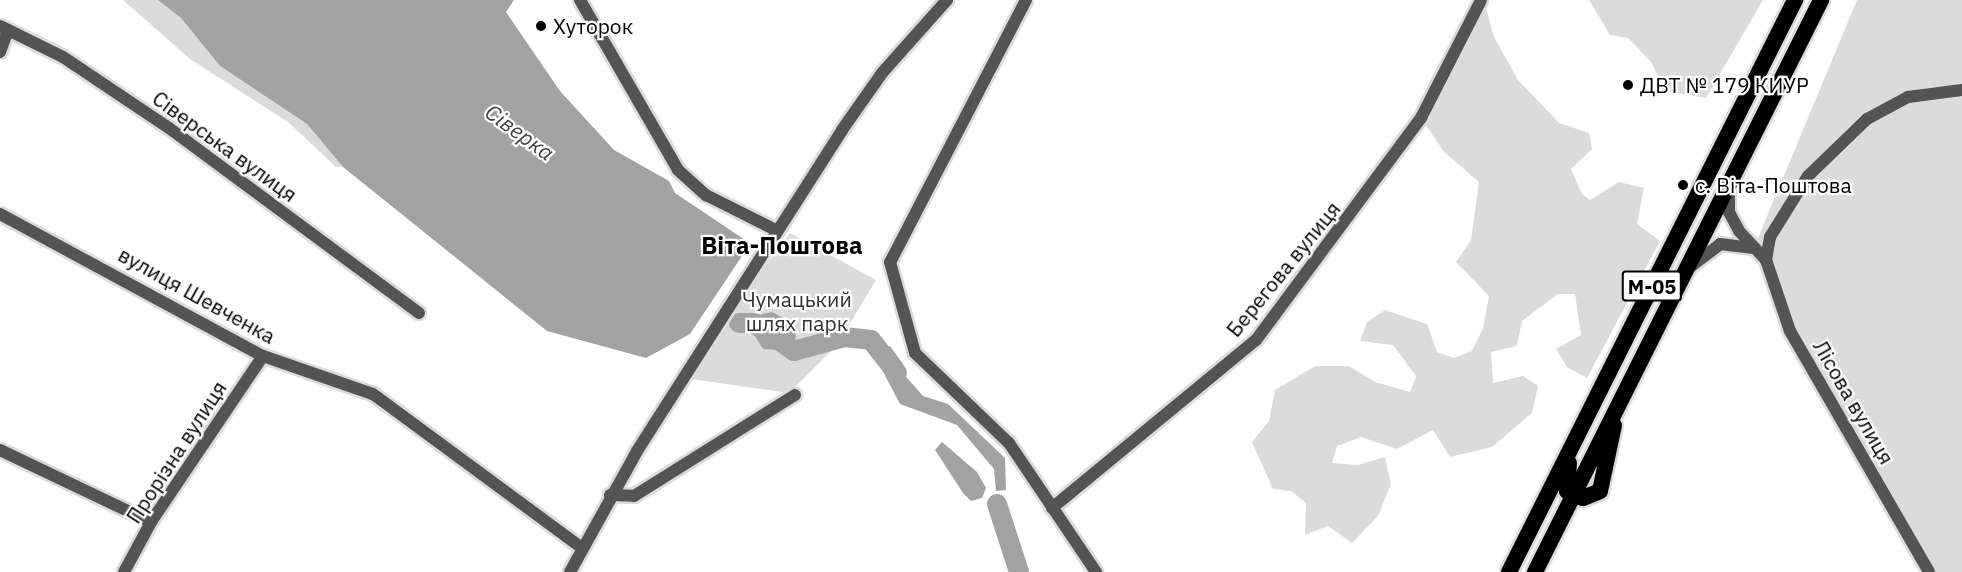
<!DOCTYPE html>
<html>
<head>
<meta charset="utf-8">
<style>
  body { margin:0 }
  #map { position:relative; width:1962px; height:572px; overflow:hidden; background:#fff; font-family:"IBM Plex Sans",sans-serif }
  div>[style] { position:absolute }
  .green>* { inset:0; background:#dbdbdb }
  .water>* { inset:0; background:#a2a2a2 }
  .river>* { height:20px; margin:-10px; padding:0 10px; transform-origin:10px; border-radius:10px; background:#a2a2a2 }
  .roads { filter:drop-shadow(2px 0 #dbdbdb) drop-shadow(-2px 0 #dbdbdb) drop-shadow(0 2px #dbdbdb) drop-shadow(0 -2px #dbdbdb) }
  .minor>* { height:12px; margin:-6px; padding:0 6px; transform-origin:6px; border-radius:6px; background:#545454 }
  .tertiary>* { height:12px; margin:-6px; padding:0 6px; transform-origin:6px; border-radius:6px; background:#545454 }
  .trunk>* { height:16px; margin:-8px; padding:0 8px; transform-origin:8px; border-radius:8px; background:#000 }
  .dots>* { width:16px; height:16px; translate:-50% -50%; box-sizing:border-box; border:3px solid #fff; border-radius:50% }
  span { translate:-50% -50%; white-space:nowrap; text-align:center; line-height:1.15; -webkit-text-stroke:4.5px #fff; paint-order:stroke }
  .shield-label span { padding:2px 4px; background:#fff; border:2px solid; border-radius:4px; -webkit-text-stroke-width:0 }
  .shield-label { font-size:20px; color:#000; font-weight:700 }
  .poi-label { font-size:21px; color:#000 }
  .left { translate:0 -50%; text-align:left }
  .street-label { font-size:21px; color:#000 }
  .park-label { font-size:21px; color:#323232 }
  .water-label { font-size:22px; color:#434343; font-style:italic }
  .quarter-label { font-size:24px; color:#000; font-weight:700 }
</style>
</head>
<body>
<div id="map">
  <div class="green">
    <div style="clip-path:polygon(123px 0,158px 0,181px 18px,220px 66px,307px 124px,343px 167px,336px 167px,288px 122px,190px 59px)"></div>
    <div style="clip-path:polygon(1484px 0,1494px 37px,1518px 80px,1559px 123px,1589px 133px,1592px 149px,1571px 169px,1582px 194px,1590px 200px,1619px 182px,1644px 188px,1637px 224px,1660px 241px,1587px 378px,1567px 367px,1556px 349px,1581px 335px,1575px 294px,1558px 294px,1522px 321px,1517px 346px,1491px 352px,1493px 383px,1523px 376px,1538px 386px,1532px 413px,1492px 447px,1450px 457px,1433px 430px,1397px 449px,1361px 437px,1337px 446px,1332px 463px,1358px 465px,1385px 457px,1391px 484px,1378px 516px,1352px 543px,1328px 526px,1305px 535px,1306px 503px,1291px 491px,1273px 489px,1252px 442px,1269px 421px,1275px 390px,1315px 366px,1349px 366px,1375px 382px,1410px 392px,1416px 376px,1393px 345px,1360px 341px,1367px 322px,1385px 310px,1427px 324px,1437px 352px,1454px 358px,1472px 351px,1483px 328px,1489px 296px,1456px 262px,1471px 240px,1479px 182px,1444px 152px,1421px 118px)"></div>
    <div style="clip-path:polygon(1589px 0,1763px 0,1706px 98px,1665px 91px,1651px 62px,1628px 38px,1610px 35px)"></div>
    <div style="clip-path:polygon(1857px 0,1962px 0,1962px 572px,1934px 572px,1797px 329px,1777px 267px,1758px 238px)"></div>
    <div style="clip-path:polygon(790px 233px,876px 280px,837px 345px,789px 393px,684px 378px)"></div>
  </div>
  <div class="water">
    <div style="clip-path:polygon(158px 0,514px 0,506px 12px,560px 91px,614px 150px,669px 181px,675px 193px,745px 240px,744px 253px,690px 334px,646px 358px,547px 331px,343px 167px,307px 124px,220px 66px,181px 18px)"></div>
    <div style="clip-path:polygon(772px 312px,787px 320px,796px 335px,794px 351px,763px 349px,752px 331px,755px 316px)"></div>
    <div style="clip-path:polygon(890px 346px,903px 364px,901px 371px,923px 396px,948px 404px,1005px 458px,1006px 490px,996px 491px,994px 469px,957px 425px,900px 404px,880px 366px,883px 349px)"></div>
    <div style="clip-path:polygon(942px 442px,977px 472px,986px 488px,982px 498px,971px 501px,963px 493px,935px 450px)"></div>
  </div>
  <div class="river">
    <div style="left:739px;top:323px;width:15px"></div>
    <div style="left:754px;top:323px;width:49px;rotate:35deg"></div>
    <div style="left:794px;top:351px;width:52px;rotate:-15.6deg"></div>
    <div style="left:844px;top:337px;width:27px;rotate:6deg"></div>
    <div style="left:871px;top:340px;width:42px;rotate:51.8deg"></div>
    <div style="left:997px;top:504px;width:71px;rotate:72.1deg"></div>
  </div>
  <div class="roads">
    <div class="minor">
      <div style="left:1026px;top:0;width:295px;rotate:117.4deg"></div>
      <div style="left:890px;top:262px;width:94px;rotate:74.6deg"></div>
      <div style="left:915px;top:353px;width:130px;rotate:43.8deg"></div>
      <div style="left:1009px;top:443px;width:156px;rotate:56deg"></div>
      <div style="left:0;top:26px;width:70px;rotate:26.2deg"></div>
      <div style="left:63px;top:57px;width:128px;rotate:33.8deg"></div>
      <div style="left:169px;top:128px;width:311px;rotate:36.5deg"></div>
      <div style="left:0;top:52px;width:20px;rotate:-70deg"></div>
      <div style="left:0;top:214px;width:299px;rotate:28.4deg"></div>
      <div style="left:263px;top:356px;width:116px;rotate:19.1deg"></div>
      <div style="left:373px;top:394px;width:260px;rotate:36.4deg"></div>
      <div style="left:1766px;top:260px;width:23px;rotate:-80deg"></div>
      <div style="left:1770px;top:237px;width:72px;rotate:-58.1deg"></div>
      <div style="left:1808px;top:176px;width:82px;rotate:-44deg"></div>
      <div style="left:1867px;top:119px;width:47px;rotate:-28.2deg"></div>
      <div style="left:1908px;top:97px;width:54px;rotate:-7.4deg"></div>
      <div style="left:0;top:450px;width:167px;rotate:25.5deg"></div>
      <div style="left:610px;top:495px;width:24px;rotate:2deg"></div>
      <div style="left:634px;top:496px;width:190px;rotate:-32.1deg"></div>
      <div style="left:1052px;top:508px;width:264px;rotate:-39.5deg"></div>
      <div style="left:1256px;top:340px;width:277px;rotate:-53.4deg"></div>
      <div style="left:1421px;top:118px;width:132px;rotate:-63deg"></div>
      <div style="left:124px;top:572px;width:57px;rotate:-61.6deg"></div>
      <div style="left:151px;top:522px;width:200px;rotate:-56deg"></div>
    </div>
    <div class="tertiary">
      <div style="left:580px;top:0;width:196px;rotate:60deg"></div>
      <div style="left:678px;top:170px;width:38px;rotate:42deg"></div>
      <div style="left:706px;top:195px;width:80px;rotate:26.6deg"></div>
      <div style="left:1729px;top:188px;width:24px;rotate:90deg"></div>
      <div style="left:1729px;top:212px;width:21px;rotate:62deg"></div>
      <div style="left:1739px;top:231px;width:40px;rotate:47deg"></div>
      <div style="left:1766px;top:260px;width:75px;rotate:71.3deg"></div>
      <div style="left:1790px;top:331px;width:278px;rotate:60deg"></div>
      <div style="left:1690px;top:267px;width:38px;rotate:-37deg"></div>
      <div style="left:1720px;top:244px;width:34px;rotate:7deg"></div>
      <div style="left:570px;top:572px;width:138px;rotate:-61deg"></div>
      <div style="left:637px;top:451px;width:381px;rotate:-57.4deg"></div>
      <div style="left:842px;top:130px;width:70px;rotate:-54.9deg"></div>
      <div style="left:882px;top:73px;width:98px;rotate:-48.3deg"></div>
    </div>
    <div class="trunk">
      <div style="left:1569px;top:463px;width:28px;rotate:94deg"></div>
      <div style="left:1567px;top:491px;width:17px;rotate:24deg"></div>
      <div style="left:1583px;top:498px;width:18px;rotate:-22deg"></div>
      <div style="left:1600px;top:491px;width:67px;rotate:-78deg"></div>
      <div style="left:1509px;top:572px;width:640px;rotate:-63.43deg"></div>
      <div style="left:1535px;top:572px;width:640px;rotate:-63.43deg"></div>
    </div>
  </div>
  <div class="dots">
    <div style="left:541px;top:26px;background:#000"></div>
    <div style="left:1628px;top:85px;background:#000"></div>
    <div style="left:1683px;top:185px;background:#000"></div>
  </div>
  <div class="shield-label">
    <span style="left:1652px;top:286px">М-05</span>
  </div>
  <div class="poi-label">
    <span class="left" style="left:553px;top:26px">Хуторок</span>
    <span class="left" style="left:1640px;top:85px">ДВТ № 179 КИУР</span>
    <span class="left" style="left:1695px;top:185px">с. Віта-Поштова</span>
  </div>
  <div class="street-label">
    <span style="left:225px;top:146px;rotate:36deg">Сіверська вулиця</span>
    <span style="left:1283px;top:269px;rotate:-51deg">Берегова вулиця</span>
    <span style="left:197px;top:295px;rotate:29deg">вулиця Шевченка</span>
    <span style="left:1854px;top:402px;rotate:60deg">Лісова вулиця</span>
    <span style="left:176px;top:452px;rotate:-57deg">Прорізна вулиця</span>
  </div>
  <div class="park-label">
    <span style="left:797px;top:311px">Чумацький<br>шлях парк</span>
  </div>
  <div class="water-label">
    <span style="left:520px;top:132px;rotate:36deg">Сіверка</span>
  </div>
  <div class="quarter-label">
    <span style="left:782px;top:246px">Віта-Поштова</span>
  </div>
</div>
</body>
</html>
